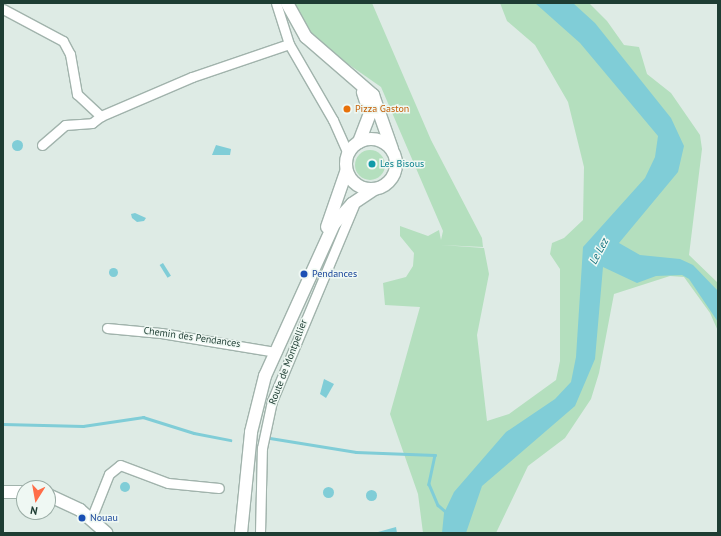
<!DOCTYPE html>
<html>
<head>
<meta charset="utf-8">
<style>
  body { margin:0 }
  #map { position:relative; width:721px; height:536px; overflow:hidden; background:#deebe5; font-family:"PT Sans",sans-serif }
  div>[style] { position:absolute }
  .green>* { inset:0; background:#b4dfbe }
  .round { border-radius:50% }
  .water>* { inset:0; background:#80cdd7; transform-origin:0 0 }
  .stream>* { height:2.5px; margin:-1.25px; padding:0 1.25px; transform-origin:1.25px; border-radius:1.25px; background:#80cdd7 }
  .roads { filter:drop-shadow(1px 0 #a1b3ac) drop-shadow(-1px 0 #a1b3ac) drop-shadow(0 1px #a1b3ac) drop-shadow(0 -1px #a1b3ac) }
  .minor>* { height:9px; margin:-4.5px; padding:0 4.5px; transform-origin:4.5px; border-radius:4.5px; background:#fff }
  .tertiary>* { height:12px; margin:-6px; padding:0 6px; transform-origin:6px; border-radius:6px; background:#fff }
  .secondary>* { height:12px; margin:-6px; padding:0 6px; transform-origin:6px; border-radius:6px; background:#fff }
  .secondary>.ring { margin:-6px; padding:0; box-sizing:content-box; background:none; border:12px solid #fff; border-radius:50% }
  .dots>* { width:11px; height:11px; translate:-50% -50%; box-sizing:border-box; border:2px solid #eff8f3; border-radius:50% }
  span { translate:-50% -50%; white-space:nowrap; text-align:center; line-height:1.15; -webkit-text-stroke:3px #eff8f3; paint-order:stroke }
  .food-label { font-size:10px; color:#c56008 }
  .left { translate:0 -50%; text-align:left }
  .culture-label { font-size:10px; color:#0d838f }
  .transit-label { font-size:10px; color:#164399 }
  .street-label { font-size:10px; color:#1e3d33 }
  .water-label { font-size:11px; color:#12717e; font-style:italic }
  .frame { position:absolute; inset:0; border:4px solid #1e3d33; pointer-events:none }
  .north { position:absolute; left:16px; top:480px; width:40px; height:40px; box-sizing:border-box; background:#eff8f3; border:1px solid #9bada6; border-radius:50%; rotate:191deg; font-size:11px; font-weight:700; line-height:16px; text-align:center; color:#1e3d33 }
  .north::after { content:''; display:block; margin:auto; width:14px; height:18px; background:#ff6d48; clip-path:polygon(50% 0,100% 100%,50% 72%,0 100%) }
</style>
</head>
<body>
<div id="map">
  <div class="green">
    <div style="clip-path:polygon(287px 3px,372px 3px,431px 140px,482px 238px,483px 247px,441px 245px,484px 248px,489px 274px,477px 335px,487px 421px,509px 414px,556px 380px,560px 361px,560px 269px,550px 254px,552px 243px,564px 238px,583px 220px,584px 167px,568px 102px,535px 45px,507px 21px,500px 3px,589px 3px,607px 21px,624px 45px,639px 47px,647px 74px,671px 93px,700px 135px,702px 149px,689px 255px,718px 283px,718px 331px,710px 313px,684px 277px,670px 276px,614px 294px,599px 373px,591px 399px,565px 438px,528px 466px,496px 533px,423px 533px,418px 494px,390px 414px,420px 307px,385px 305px,383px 283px,406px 277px,413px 266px,414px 253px,400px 236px,400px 226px,428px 236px,439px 230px,441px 240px,443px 231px,381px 87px,298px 29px)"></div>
    <div class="round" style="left:355px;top:150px;width:30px;height:30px"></div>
  </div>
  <div class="water">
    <div style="clip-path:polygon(535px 3px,573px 3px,595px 23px,671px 118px,684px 146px,678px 172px,619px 243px,640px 255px,680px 259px,693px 265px,718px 291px,718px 322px,689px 279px,682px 275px,656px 276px,637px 283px,603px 267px,595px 359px,575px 406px,482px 486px,466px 533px,442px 533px,444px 513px,454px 492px,506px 432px,555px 399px,571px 382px,576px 357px,583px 247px,645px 178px,655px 157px,658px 136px,580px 43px)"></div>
    <div class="round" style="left:11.5px;top:139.5px;width:11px;height:11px"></div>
    <div style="clip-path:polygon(216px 145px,231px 149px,230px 155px,212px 155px)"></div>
    <div style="clip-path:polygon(135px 213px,146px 218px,144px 221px,137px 222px,132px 218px,131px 214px)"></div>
    <div style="left:163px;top:263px;width:15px;height:4px;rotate:58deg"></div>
    <div class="round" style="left:108.5px;top:267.5px;width:9px;height:9px"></div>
    <div style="clip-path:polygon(324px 379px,334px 384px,326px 398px,320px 394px)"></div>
    <div class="round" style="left:120px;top:482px;width:10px;height:10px"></div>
    <div class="round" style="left:322.5px;top:486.5px;width:11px;height:11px"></div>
    <div class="round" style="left:365.5px;top:489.5px;width:11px;height:11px"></div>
    <div style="clip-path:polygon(396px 527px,397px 533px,378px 533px,378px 532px)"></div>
  </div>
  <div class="stream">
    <div style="left:3px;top:424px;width:80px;rotate:1.4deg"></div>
    <div style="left:83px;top:426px;width:61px;rotate:-8.5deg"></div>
    <div style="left:143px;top:417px;width:53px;rotate:17.4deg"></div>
    <div style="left:194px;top:433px;width:37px;rotate:11deg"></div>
    <div style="left:270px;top:438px;width:87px;rotate:9.2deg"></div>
    <div style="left:356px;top:452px;width:79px;rotate:2.2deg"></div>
    <div style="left:435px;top:455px;width:30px;rotate:102deg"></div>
    <div style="left:429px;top:484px;width:23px;rotate:67deg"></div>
    <div style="left:438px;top:505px;width:11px;rotate:41deg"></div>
  </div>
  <div class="roads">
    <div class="minor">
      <div style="left:276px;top:3px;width:43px;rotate:72.4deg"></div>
      <div style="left:289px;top:44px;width:88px;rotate:59.9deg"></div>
      <div style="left:333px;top:120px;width:36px;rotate:66deg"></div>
      <div style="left:3px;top:9px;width:68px;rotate:28.1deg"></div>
      <div style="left:63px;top:41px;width:15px;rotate:62deg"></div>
      <div style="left:70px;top:54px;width:41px;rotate:80.1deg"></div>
      <div style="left:77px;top:94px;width:33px;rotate:43deg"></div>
      <div style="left:101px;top:116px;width:99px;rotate:-23.2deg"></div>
      <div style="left:192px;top:77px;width:102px;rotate:-18.8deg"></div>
      <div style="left:42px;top:145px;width:30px;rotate:-41deg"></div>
      <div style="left:65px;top:125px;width:27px;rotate:-4deg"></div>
      <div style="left:92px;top:123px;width:11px;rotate:-38deg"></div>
      <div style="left:107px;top:328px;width:54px;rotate:5.3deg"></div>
      <div style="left:161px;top:333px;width:117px;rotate:9.4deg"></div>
      <div style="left:91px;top:519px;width:48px;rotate:-68.2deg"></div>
      <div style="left:109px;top:474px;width:14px;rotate:-39deg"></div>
      <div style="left:120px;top:465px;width:51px;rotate:20.6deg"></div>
      <div style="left:168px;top:483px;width:51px;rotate:5.6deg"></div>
      <div style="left:260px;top:533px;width:85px;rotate:-88.7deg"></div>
      <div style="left:262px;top:448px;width:48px;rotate:-78deg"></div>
      <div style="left:272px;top:401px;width:212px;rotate:-67.3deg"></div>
    </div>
    <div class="tertiary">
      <div style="left:3px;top:492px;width:21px"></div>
      <div style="left:48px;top:495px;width:35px;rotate:25deg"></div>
      <div style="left:80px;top:510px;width:35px;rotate:41deg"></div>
    </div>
    <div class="secondary">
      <div style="left:287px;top:3px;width:39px;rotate:61deg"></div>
      <div style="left:306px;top:37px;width:89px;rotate:40.9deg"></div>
      <div style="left:373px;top:95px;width:57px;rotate:70.6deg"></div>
      <div class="ring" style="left:346px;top:139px;width:38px;height:38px"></div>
      <div style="left:359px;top:142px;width:30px;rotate:-69deg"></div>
      <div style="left:370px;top:114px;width:23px;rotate:-108deg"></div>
      <div style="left:327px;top:227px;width:58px;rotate:-70.9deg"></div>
      <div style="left:241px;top:533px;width:101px;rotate:-84.3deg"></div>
      <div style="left:251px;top:432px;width:58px;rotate:-76deg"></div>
      <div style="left:265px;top:376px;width:167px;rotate:-65.6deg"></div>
      <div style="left:334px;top:224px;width:27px;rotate:-48deg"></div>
      <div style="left:352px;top:204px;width:27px;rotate:-34deg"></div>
    </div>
  </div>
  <div class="dots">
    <div style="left:347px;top:109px;background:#e8710a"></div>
    <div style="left:372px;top:164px;background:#0f9aa8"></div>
    <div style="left:304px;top:274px;background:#1a4fb4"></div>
    <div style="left:82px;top:518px;background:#1a4fb4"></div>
  </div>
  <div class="food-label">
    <span class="left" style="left:355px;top:109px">Pizza Gaston</span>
  </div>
  <div class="culture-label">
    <span class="left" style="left:380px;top:164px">Les Bisous</span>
  </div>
  <div class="transit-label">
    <span class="left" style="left:312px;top:274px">Pendances</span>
    <span class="left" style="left:90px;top:518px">Nouau</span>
  </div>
  <div class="street-label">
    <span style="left:192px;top:337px;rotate:8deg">Chemin des Pendances</span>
    <span style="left:288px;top:362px;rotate:-69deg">Route de Montpellier</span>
  </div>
  <div class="water-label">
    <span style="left:599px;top:251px;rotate:-62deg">Le Lez</span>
  </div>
  <div class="frame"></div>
  <div class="north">N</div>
</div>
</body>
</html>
